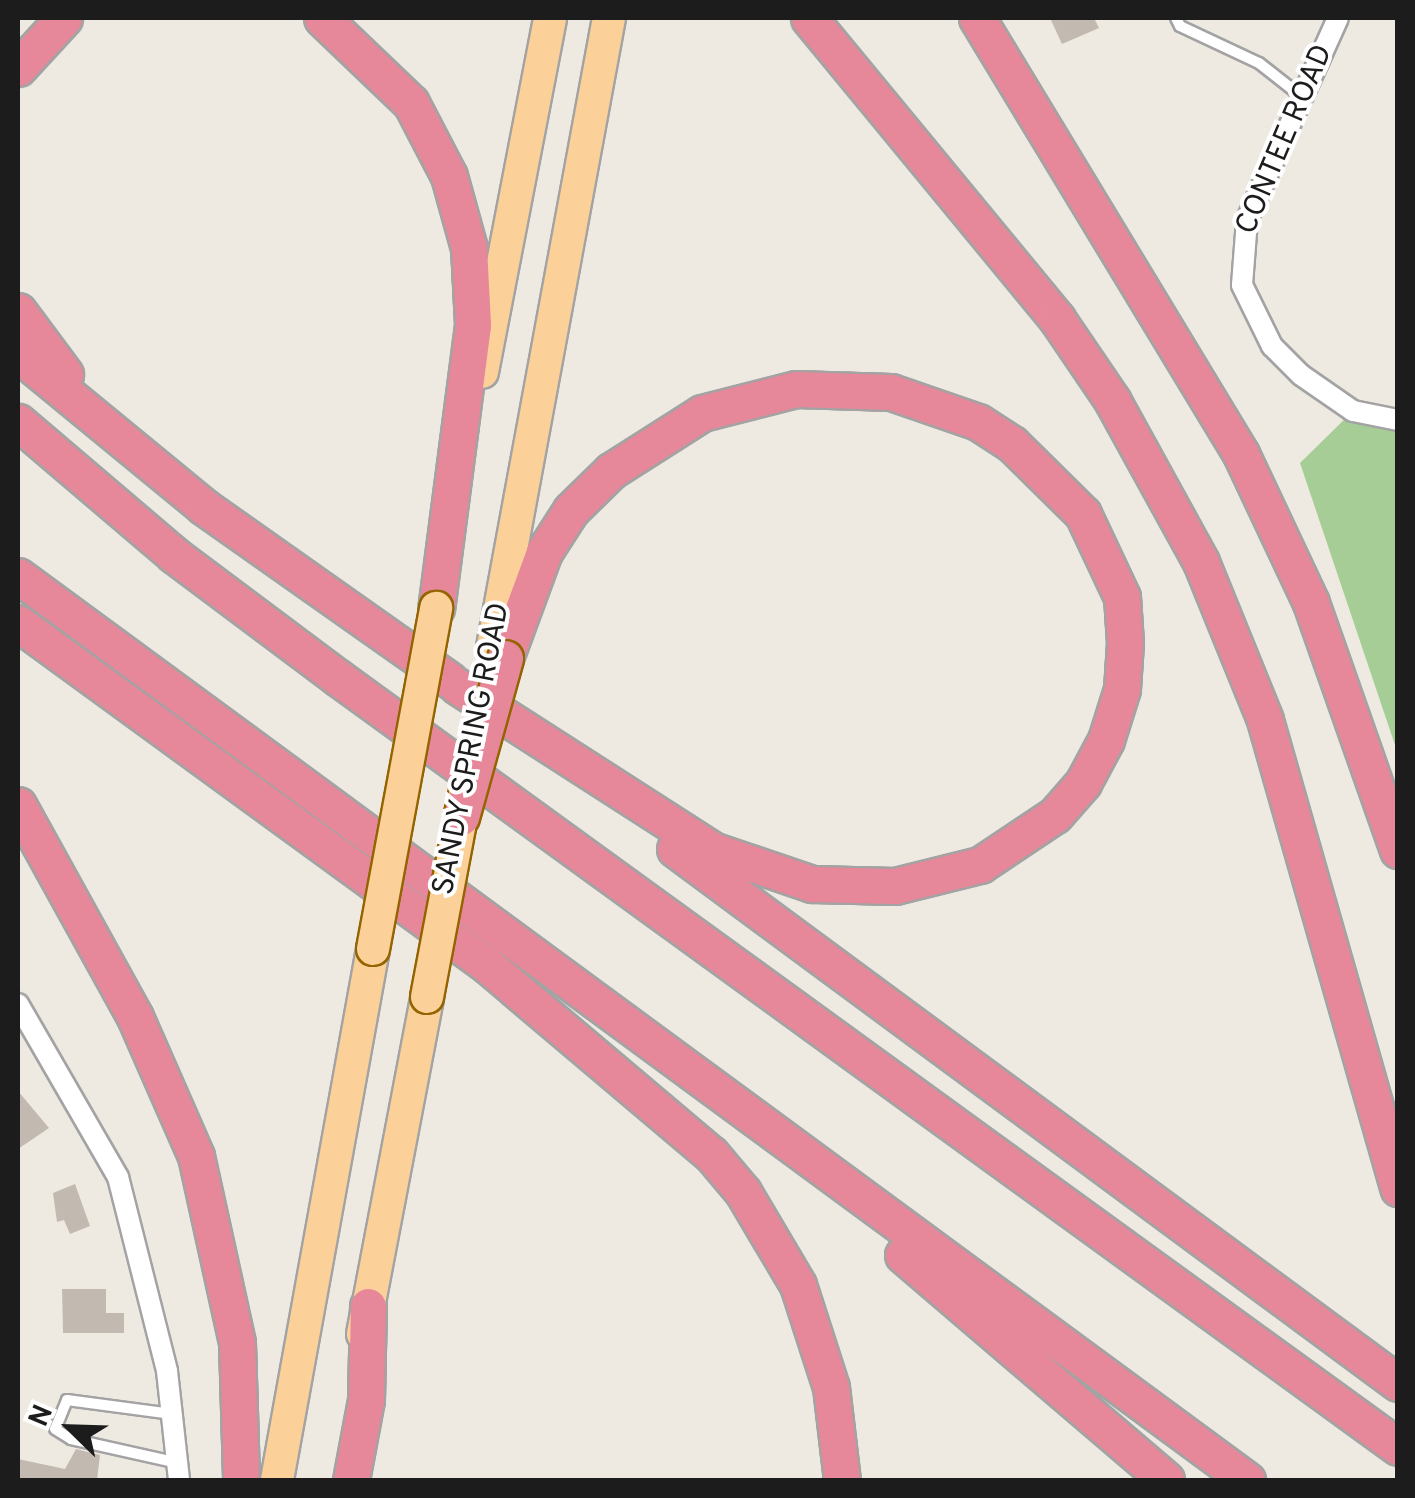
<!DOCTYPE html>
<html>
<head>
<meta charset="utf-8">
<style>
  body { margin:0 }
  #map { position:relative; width:1415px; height:1498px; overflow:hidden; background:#eeeae1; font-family:Overpass,sans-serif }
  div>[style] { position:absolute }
  .forest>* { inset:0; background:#a6cd96 }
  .building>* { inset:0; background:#c2b9b1 }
  .roads { filter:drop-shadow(2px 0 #a3a3a3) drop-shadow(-2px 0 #a3a3a3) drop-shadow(0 2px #a3a3a3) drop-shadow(0 -2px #a3a3a3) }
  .service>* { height:10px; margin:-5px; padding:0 5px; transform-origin:5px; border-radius:5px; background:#fff }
  .minor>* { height:20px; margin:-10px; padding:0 10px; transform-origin:10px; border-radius:10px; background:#fff }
  .primary>* { height:32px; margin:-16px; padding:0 16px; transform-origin:16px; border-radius:16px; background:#fbd199 }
  .motorway>* { height:35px; margin:-17.5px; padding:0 17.5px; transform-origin:17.5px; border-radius:17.5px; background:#e68899 }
  .bridges { filter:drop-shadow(2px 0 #946400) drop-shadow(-2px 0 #946400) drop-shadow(0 2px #946400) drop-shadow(0 -2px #946400) }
  .primary-bridge>* { height:32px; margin:-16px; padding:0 16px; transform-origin:16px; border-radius:16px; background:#fbd199 }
  .motorway-bridge>* { height:35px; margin:-17.5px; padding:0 17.5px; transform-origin:17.5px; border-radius:17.5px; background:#e68899 }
  span { translate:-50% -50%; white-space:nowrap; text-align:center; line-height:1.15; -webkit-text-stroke:8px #fff; paint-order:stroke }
  .street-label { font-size:30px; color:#1c1c1c }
  .frame { position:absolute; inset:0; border:20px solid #1c1c1c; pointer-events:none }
  .north { position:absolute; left:20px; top:1378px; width:100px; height:100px; -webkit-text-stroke:8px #fff; paint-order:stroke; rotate:293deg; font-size:28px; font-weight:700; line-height:40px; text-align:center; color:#1c1c1c }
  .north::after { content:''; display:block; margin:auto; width:35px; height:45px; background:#1c1c1c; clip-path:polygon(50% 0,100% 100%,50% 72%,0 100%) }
</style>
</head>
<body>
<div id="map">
  <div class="forest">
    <div style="clip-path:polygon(1353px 411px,1397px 411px,1397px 751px,1300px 463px)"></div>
  </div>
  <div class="building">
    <div style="clip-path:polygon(1050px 18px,1094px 18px,1099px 28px,1062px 44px)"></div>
    <div style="clip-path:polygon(18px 1091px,49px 1128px,18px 1149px)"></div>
    <div style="clip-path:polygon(75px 1184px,90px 1226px,70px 1234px,64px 1220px,57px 1222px,53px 1193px)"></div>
    <div style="clip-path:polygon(62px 1289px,106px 1289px,106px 1313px,124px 1313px,124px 1333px,63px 1333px)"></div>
    <div style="clip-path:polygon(76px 1449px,100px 1455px,97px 1480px,18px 1480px,18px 1459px,65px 1469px)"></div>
  </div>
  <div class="roads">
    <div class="service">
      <div style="left:1176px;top:18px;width:9px;rotate:63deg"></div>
      <div style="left:1180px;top:26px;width:87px;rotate:25.1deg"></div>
      <div style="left:1259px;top:63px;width:53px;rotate:38.2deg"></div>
      <div style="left:172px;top:1414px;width:106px;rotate:-172.4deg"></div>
      <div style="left:67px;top:1400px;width:31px;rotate:112deg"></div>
      <div style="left:55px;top:1429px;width:19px;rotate:32deg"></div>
      <div style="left:71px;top:1439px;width:110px;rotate:12.6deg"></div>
    </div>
    <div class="minor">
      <div style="left:1338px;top:18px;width:222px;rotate:114.3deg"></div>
      <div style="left:1247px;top:220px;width:65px;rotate:94.4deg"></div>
      <div style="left:1242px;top:285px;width:68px;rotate:63.8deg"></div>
      <div style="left:1272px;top:346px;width:41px;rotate:45deg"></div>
      <div style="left:1301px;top:375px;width:63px;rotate:34.7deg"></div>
      <div style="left:1353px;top:411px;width:46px;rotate:11.3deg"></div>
      <div style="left:18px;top:1004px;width:200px;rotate:60deg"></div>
      <div style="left:118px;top:1177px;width:200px;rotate:75.8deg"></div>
      <div style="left:167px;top:1371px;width:110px;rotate:83.7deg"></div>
    </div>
    <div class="primary">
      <div style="left:482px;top:372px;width:360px;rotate:-79.1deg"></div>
      <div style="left:493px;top:647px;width:640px;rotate:-79.55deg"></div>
      <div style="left:363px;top:1334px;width:343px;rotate:-79.2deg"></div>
      <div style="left:277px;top:1480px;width:540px;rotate:-79.75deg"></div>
    </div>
    <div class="motorway">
      <div style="left:322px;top:18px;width:123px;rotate:43.7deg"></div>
      <div style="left:411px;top:103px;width:82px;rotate:62.5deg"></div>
      <div style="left:449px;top:176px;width:75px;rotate:74.5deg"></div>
      <div style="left:469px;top:248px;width:77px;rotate:87deg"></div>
      <div style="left:473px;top:325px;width:285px;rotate:97.4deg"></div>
      <div style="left:809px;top:18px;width:390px;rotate:50.5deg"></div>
      <div style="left:1057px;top:319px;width:98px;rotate:55.8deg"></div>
      <div style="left:1112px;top:400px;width:185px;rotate:61.2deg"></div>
      <div style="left:1201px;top:562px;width:170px;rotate:67.9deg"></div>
      <div style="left:1265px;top:720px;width:487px;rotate:74.1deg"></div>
      <div style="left:977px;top:18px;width:510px;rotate:58.8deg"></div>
      <div style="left:1241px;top:454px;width:165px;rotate:64.8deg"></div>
      <div style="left:1311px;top:603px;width:262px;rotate:70.6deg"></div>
      <div style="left:18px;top:68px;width:68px;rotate:-47.4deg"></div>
      <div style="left:18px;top:311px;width:79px;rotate:53.3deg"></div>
      <div style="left:18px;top:354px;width:241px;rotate:39.4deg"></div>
      <div style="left:204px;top:507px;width:300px;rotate:35.2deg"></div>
      <div style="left:18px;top:422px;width:205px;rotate:40.4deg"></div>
      <div style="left:174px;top:555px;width:204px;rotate:36.8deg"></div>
      <div style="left:337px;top:677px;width:1311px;rotate:35.97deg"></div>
      <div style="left:18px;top:576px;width:1526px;rotate:36.34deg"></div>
      <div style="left:18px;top:623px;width:580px;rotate:36.1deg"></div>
      <div style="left:487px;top:965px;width:293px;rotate:40.2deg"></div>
      <div style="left:711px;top:1154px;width:50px;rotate:49.9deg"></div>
      <div style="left:743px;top:1192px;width:108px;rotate:59.4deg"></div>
      <div style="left:798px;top:1285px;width:107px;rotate:72.1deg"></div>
      <div style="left:831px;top:1387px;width:94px;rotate:83.3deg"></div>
      <div style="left:457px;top:686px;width:303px;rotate:32.7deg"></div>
      <div style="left:712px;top:850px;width:106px;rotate:18.8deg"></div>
      <div style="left:812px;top:884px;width:83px;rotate:1.4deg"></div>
      <div style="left:895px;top:886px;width:88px;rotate:-13.9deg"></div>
      <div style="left:980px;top:865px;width:90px;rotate:-33.7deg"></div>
      <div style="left:1055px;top:815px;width:43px;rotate:-48.8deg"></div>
      <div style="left:1083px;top:783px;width:49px;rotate:-61.9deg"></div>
      <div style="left:1106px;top:740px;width:53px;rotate:-72.6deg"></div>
      <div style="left:1122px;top:689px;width:46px;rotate:-86.3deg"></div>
      <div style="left:1125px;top:643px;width:46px;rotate:-93.7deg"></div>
      <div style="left:1122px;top:597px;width:92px;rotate:-115.2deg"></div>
      <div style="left:1083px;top:514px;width:100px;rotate:-135.4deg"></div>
      <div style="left:1012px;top:444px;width:40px;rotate:-147.1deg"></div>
      <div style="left:978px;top:422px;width:92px;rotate:-161deg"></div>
      <div style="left:891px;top:392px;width:95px;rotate:-178.2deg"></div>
      <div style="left:796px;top:389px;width:97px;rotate:165.7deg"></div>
      <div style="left:702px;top:413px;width:108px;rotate:147.5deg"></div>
      <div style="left:611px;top:471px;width:56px;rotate:135.7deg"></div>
      <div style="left:571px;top:510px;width:50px;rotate:122.7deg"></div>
      <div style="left:544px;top:552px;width:113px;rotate:110.2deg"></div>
      <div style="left:18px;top:805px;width:242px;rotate:61.1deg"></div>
      <div style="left:135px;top:1017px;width:152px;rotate:66.3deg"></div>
      <div style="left:196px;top:1156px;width:191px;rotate:77.6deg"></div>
      <div style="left:237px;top:1343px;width:137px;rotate:88.3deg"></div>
      <div style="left:675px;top:849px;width:899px;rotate:36.45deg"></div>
      <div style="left:903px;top:1255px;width:346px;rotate:40.5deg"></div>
      <div style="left:351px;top:1480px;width:81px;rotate:-79.4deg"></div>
      <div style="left:366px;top:1400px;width:94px;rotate:-88.8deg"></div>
    </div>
  </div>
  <div class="bridges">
    <div class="primary-bridge">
      <div style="left:373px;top:949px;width:347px;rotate:-79.5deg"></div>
      <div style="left:427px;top:997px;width:211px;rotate:-79.3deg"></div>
    </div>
    <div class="motorway-bridge">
      <div style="left:461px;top:817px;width:165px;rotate:-74.5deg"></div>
    </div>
  </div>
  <div class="street-label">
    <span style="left:1286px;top:140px;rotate:-67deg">CONTEE ROAD</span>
    <span style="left:473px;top:749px;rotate:-79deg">SANDY SPRING ROAD</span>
  </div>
  <div class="frame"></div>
  <div class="north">N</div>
</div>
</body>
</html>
